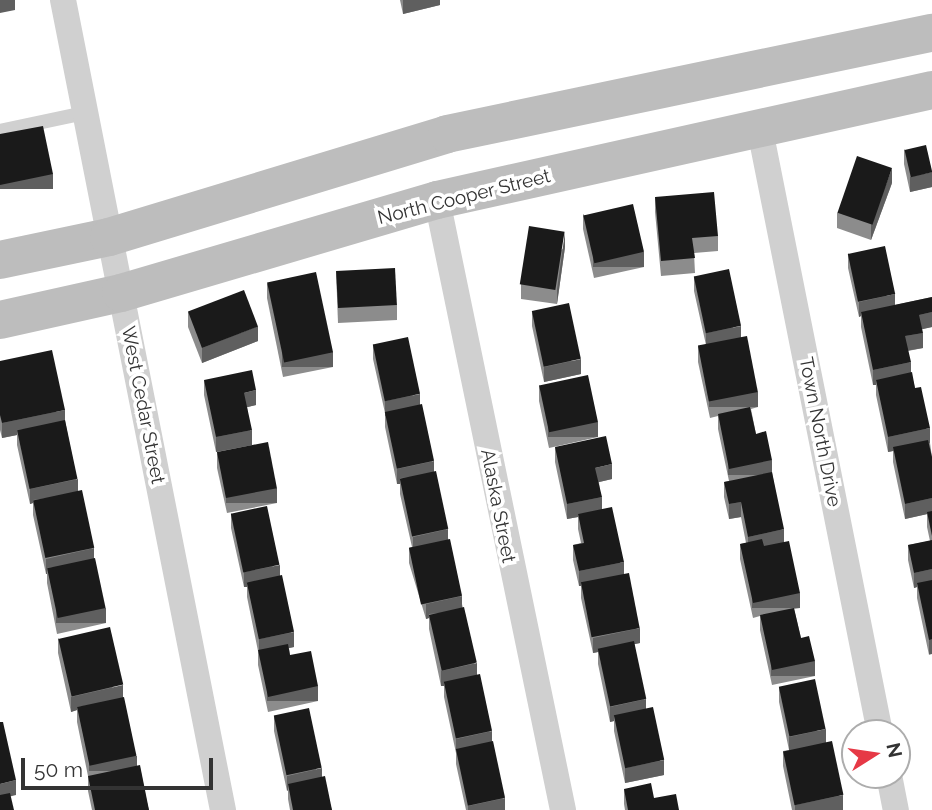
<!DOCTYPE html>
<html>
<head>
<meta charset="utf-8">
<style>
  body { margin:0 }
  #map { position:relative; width:932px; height:810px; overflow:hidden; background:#fff; font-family:Raleway,sans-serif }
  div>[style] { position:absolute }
  .lane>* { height:14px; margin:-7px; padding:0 7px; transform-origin:7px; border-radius:7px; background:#d0d0d0 }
  .street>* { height:26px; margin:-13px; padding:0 13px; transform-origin:13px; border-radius:13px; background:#d0d0d0 }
  .secondary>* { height:38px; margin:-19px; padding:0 19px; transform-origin:19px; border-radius:19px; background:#bdbdbd }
  .wall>* { inset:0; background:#8c8c8c }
  .shaded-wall>* { inset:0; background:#5f5f5f; transform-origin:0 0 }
  .building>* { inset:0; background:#1a1a1a; transform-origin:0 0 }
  span { translate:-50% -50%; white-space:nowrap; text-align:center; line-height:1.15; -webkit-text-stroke:7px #fff; paint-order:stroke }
  .street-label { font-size:19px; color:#333 }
  .north { position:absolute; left:841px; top:719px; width:70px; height:70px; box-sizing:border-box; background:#fff; border:2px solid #adadad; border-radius:50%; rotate:78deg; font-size:19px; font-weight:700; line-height:28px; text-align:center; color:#333 }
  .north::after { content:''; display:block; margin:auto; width:24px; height:32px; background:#e63946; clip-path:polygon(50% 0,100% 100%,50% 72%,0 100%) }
  .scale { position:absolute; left:21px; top:758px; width:192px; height:32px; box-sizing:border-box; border:4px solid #333; border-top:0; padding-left:9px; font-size:21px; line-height:24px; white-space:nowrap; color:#333; -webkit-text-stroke:5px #fff; paint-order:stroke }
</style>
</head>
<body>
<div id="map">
  <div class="lane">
    <div style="left:0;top:131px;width:87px;rotate:-12deg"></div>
  </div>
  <div class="street">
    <div style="left:63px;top:0;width:826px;rotate:78.83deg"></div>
    <div style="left:760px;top:130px;width:615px;rotate:78.74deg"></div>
    <div style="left:437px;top:200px;width:623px;rotate:78.33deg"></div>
    <div style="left:889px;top:775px;width:36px;rotate:79deg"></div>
  </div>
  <div class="secondary">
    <div style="left:0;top:260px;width:111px;rotate:-11.9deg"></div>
    <div style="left:109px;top:237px;width:353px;rotate:-16.9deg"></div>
    <div style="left:447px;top:134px;width:495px;rotate:-11.8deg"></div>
    <div style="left:0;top:320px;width:124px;rotate:-12.6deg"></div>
    <div style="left:121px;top:293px;width:329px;rotate:-16.4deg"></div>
    <div style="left:437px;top:200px;width:507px;rotate:-12.53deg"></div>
  </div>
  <div class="wall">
    <div style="clip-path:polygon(400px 0,440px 0,440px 5px,403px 14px)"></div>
    <div style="clip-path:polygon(904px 149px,932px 187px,910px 192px,904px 164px)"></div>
    <div style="clip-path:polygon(892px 183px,871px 240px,837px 228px,837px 213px)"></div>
    <div style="clip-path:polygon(655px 197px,718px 236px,718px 251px,694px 253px,695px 273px,661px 276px,655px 212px)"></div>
    <div style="clip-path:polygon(583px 214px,644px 267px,594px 278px,583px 229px)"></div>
    <div style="clip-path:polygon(565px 247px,557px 304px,521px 299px,521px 284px)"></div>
    <div style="clip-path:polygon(848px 253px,895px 305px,932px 297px,932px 327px,922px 329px,923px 348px,908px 351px,911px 373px,930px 443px,932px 457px,932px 654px,929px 655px,917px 598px,917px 587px,914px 588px,908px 560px,908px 545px,930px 541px,927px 527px,927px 514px,905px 519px,893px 462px,893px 451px,888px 452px,876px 395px,876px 385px,873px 385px,861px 327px,861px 316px,859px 317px,848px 268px)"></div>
    <div style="clip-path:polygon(336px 271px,397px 305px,397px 320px,338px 323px)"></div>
    <div style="clip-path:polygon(694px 276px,741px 338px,758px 407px,751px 409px,756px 434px,772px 472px,784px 542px,800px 608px,794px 609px,801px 638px,815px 676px,772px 685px,760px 630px,760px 616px,753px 618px,740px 559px,740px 544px,746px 543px,741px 517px,729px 519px,724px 497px,724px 482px,729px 481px,718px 429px,718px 416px,710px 418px,698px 362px,698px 347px,706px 345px,694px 291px)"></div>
    <div style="clip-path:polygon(267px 283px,333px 367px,283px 377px,267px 298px)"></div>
    <div style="clip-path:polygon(532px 311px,581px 374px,544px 382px,532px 326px)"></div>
    <div style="clip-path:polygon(188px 312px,258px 341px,202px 363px,188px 327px)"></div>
    <div style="clip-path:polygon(373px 344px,420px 405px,477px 675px,492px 742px,505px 810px,466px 810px,456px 764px,456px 753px,444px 697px,444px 686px,441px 686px,429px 629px,429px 618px,426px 619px,409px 563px,409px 548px,412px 547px,400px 494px,400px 484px,397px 484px,385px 427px,385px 413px,373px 359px)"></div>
    <div style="clip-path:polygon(0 361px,65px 420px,78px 490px,94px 558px,106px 623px,57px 634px,47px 583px,47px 574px,46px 574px,33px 515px,33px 503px,30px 504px,17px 445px,17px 435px,2px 438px,0 430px)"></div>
    <div style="clip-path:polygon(204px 380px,256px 405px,247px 407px,252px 445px,216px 452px,204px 395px)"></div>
    <div style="clip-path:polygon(539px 385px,598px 437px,549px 448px,539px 401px)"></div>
    <div style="clip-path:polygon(555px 447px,612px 479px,599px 482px,602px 509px,624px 574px,640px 643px,634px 644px,646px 709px,664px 775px,625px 783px,614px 731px,614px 721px,610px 722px,598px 664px,598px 652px,593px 653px,581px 598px,581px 586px,579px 586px,573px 560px,573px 545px,581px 543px,578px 529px,578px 517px,567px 519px,555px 462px)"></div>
    <div style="clip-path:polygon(217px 453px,277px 503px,227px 513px,217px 468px)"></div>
    <div style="clip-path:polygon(231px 513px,280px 576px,294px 647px,289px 648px,290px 655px,318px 701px,268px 712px,258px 665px,258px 651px,247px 597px,247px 587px,244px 587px,231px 528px)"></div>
    <div style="clip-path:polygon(58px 638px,123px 697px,137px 766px,149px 810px,92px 810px,88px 791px,88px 776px,77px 722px,77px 710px,71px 712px,58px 653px)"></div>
    <div style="clip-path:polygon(779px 687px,826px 742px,843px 810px,792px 810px,783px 766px,783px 751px,789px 750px,779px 702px)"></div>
    <div style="clip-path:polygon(274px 716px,322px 777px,332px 810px,290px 810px,288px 799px,288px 790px,287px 791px,274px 731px)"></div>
    <div style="clip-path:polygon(624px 789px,654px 798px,679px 810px,625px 810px,624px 804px)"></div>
  </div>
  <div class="shaded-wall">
    <div style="clip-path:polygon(0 0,15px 0,15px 10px,0 13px)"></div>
    <div style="clip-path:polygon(403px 0,440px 0,440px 5px,403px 14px)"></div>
    <div style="clip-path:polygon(892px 168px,892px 183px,871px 240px,871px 225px)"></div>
    <div style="clip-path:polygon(932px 172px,932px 187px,910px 192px,910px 177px)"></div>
    <div style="left:53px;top:174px;width:15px;height:54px;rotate:90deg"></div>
    <div style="clip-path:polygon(565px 232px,565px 247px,557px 304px,557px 289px)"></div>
    <div style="left:644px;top:252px;width:15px;height:51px;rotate:90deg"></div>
    <div style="clip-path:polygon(895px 294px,895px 309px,861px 312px,861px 316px,859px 317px,859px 302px)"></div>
    <div style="clip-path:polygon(932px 312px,932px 327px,919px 330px,919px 315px)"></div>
    <div style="clip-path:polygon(258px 326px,258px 341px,202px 363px,202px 348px)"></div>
    <div style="clip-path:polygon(741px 326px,741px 341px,706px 348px,706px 333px)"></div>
    <div style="clip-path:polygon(923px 333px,923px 348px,905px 351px,905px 336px)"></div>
    <div style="left:333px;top:352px;width:15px;height:51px;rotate:90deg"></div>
    <div style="clip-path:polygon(581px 359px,581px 374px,544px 382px,544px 367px)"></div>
    <div style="clip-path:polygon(911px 362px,911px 377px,876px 380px,876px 385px,873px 385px,873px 370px)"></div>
    <div style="clip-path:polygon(256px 390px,256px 405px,244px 408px,244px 393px)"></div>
    <div style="left:758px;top:392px;width:15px;height:49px;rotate:90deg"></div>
    <div style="clip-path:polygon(420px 394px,420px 409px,385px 416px,385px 401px)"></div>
    <div style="clip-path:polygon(65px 410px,65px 425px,17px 430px,17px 435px,2px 438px,2px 423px)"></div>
    <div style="left:598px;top:422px;width:15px;height:50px;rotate:90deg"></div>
    <div style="clip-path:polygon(930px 428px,930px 443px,893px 451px,893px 447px,893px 451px,888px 452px,888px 437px)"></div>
    <div style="clip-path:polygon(252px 430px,252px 445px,216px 452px,216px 437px)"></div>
    <div style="left:772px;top:460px;width:15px;height:44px;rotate:90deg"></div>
    <div style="clip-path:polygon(434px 461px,434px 476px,400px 478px,400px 484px,397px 484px,397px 469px)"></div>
    <div style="clip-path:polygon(612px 464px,612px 479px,595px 483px,595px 468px)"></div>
    <div style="clip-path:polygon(78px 479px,78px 494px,33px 500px,33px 503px,30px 504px,30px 489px)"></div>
    <div style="left:277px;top:488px;width:15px;height:51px;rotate:90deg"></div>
    <div style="clip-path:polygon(602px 497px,602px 512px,578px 514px,578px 517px,567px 519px,567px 504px)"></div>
    <div style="clip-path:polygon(932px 498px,932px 513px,905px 519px,905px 504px)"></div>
    <div style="clip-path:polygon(741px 502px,741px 517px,729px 519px,729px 504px)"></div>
    <div style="clip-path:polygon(448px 529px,448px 544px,413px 552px,413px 537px)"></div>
    <div style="clip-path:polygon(784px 529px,784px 544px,748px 552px,748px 537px)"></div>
    <div style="clip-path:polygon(94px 548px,94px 563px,47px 568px,47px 574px,46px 574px,46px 559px)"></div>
    <div style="clip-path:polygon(624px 562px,624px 577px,581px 583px,581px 586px,579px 586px,579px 571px)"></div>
    <div style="clip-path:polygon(280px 565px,280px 580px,247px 582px,247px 587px,244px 587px,244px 572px)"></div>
    <div style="clip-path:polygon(932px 569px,932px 584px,917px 583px,917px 587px,914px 588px,914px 573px)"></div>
    <div style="left:800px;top:593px;width:15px;height:48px;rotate:90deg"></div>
    <div style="clip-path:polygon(462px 596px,462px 611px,429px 614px,429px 618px,426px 619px,426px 604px)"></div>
    <div style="left:106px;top:608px;width:15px;height:50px;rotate:90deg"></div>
    <div style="clip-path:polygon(640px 628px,640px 643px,598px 652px,598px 649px,598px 652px,593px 653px,593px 638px)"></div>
    <div style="clip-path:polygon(294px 632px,294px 647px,259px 654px,259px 639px)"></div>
    <div style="left:932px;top:639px;width:15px;height:3px;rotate:90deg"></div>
    <div style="left:815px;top:661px;width:15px;height:44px;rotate:90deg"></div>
    <div style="clip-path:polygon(477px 663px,477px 678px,444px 682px,444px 686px,441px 686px,441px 671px)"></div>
    <div style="clip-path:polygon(123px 685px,123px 700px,77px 707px,77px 710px,71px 712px,71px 697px)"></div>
    <div style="left:318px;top:686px;width:15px;height:51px;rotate:90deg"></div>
    <div style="clip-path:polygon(646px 699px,646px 714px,614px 716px,614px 721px,610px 722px,610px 707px)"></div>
    <div style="clip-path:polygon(826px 729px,826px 744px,789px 752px,789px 737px)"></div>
    <div style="clip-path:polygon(492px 731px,492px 746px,456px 749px,456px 754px,456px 739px)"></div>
    <div style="left:137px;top:756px;width:15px;height:48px;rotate:90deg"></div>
    <div style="clip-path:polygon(664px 760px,664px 775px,625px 783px,625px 768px)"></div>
    <div style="clip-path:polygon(322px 768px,322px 783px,288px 784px,288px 790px,287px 791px,287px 776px)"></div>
    <div style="clip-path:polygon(16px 780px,16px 795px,0 799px,0 784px)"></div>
    <div style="clip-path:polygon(843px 795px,843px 810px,795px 810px,795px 805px)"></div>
    <div style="clip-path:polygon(505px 798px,505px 810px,468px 810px,468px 806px)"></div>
  </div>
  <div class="building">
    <div style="clip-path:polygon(43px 126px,53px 174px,0 185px,0 134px)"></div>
    <div style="left:926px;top:145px;width:28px;height:22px;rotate:77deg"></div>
    <div style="left:857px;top:156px;width:37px;height:60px;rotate:19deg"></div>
    <div style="clip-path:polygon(714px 192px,718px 236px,692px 238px,695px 258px,661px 261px,655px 197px)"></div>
    <div style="left:633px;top:204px;width:49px;height:51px;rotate:77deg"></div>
    <div style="left:529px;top:226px;width:36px;height:59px;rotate:9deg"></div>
    <div style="left:885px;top:246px;width:49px;height:38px;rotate:78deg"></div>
    <div style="left:395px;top:268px;width:37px;height:59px;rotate:87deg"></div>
    <div style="left:729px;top:269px;width:58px;height:36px;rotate:78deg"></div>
    <div style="left:316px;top:272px;width:82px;height:50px;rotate:78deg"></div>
    <div style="left:244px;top:290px;width:39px;height:60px;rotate:69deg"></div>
    <div style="clip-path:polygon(932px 297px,932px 312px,919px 315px,923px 333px,905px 336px,911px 362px,873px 370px,861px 312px)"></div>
    <div style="left:569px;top:303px;width:57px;height:38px;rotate:78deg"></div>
    <div style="left:747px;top:336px;width:57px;height:50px;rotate:79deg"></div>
    <div style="left:408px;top:337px;width:58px;height:36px;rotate:78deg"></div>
    <div style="clip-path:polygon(52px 350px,65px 410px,2px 423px,0 415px,0 361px)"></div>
    <div style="clip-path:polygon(252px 370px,256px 390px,244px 393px,252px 430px,216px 437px,204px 380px)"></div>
    <div style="clip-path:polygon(912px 372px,915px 388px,921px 387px,930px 428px,888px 437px,876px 380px)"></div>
    <div style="left:588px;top:375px;width:48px;height:50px;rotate:78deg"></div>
    <div style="left:422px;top:404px;width:58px;height:38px;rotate:78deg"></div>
    <div style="clip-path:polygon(750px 407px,756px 434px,766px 431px,772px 460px,729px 469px,718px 414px)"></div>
    <div style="left:65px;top:420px;width:60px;height:49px;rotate:78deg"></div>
    <div style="clip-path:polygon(606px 436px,612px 464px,595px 468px,602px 497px,567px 504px,555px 447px)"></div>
    <div style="clip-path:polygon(928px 440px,932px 457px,932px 498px,905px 504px,893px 447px)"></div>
    <div style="left:268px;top:442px;width:47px;height:52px;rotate:79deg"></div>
    <div style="left:436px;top:471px;width:59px;height:37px;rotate:78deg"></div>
    <div style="clip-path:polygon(772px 472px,784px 529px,748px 537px,741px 502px,729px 504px,724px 482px)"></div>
    <div style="left:82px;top:490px;width:59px;height:50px;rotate:78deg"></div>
    <div style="left:267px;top:506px;width:60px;height:37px;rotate:78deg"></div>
    <div style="clip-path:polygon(612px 507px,624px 562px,579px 571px,573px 545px,584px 543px,578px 514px)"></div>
    <div style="clip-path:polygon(932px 511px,932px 536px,927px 512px)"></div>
    <div style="left:450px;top:539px;width:58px;height:42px;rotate:78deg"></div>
    <div style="clip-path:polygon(762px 539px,764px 546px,789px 541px,800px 593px,753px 603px,740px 544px)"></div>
    <div style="clip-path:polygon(932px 540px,932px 569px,914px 573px,908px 545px)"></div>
    <div style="left:95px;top:558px;width:51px;height:49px;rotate:78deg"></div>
    <div style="left:629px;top:573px;width:56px;height:49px;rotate:79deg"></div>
    <div style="left:282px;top:575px;width:58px;height:36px;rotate:78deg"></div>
    <div style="clip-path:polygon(932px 580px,932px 639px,929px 640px,917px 583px)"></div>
    <div style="left:464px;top:607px;width:57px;height:36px;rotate:77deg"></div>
    <div style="clip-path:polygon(794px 608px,801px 638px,809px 636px,815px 661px,772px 670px,760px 615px)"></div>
    <div style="left:110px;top:627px;width:59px;height:53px;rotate:77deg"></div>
    <div style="left:634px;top:641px;width:59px;height:37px;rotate:78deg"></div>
    <div style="clip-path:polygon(288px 644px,290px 655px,311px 651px,318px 686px,268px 697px,258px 650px)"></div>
    <div style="left:480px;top:674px;width:58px;height:37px;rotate:78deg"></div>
    <div style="left:815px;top:679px;width:51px;height:37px;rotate:78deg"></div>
    <div style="left:124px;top:697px;width:60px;height:48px;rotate:78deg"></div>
    <div style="left:653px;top:707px;width:54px;height:40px;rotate:78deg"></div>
    <div style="left:309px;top:708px;width:61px;height:36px;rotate:78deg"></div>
    <div style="clip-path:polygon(0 722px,3px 722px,16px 780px,0 784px)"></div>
    <div style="left:493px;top:741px;width:58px;height:38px;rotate:78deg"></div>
    <div style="left:832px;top:741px;width:55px;height:50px;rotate:78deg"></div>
    <div style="clip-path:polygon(140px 765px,149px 810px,95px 810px,88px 776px)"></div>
    <div style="clip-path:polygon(325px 776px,332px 810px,293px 810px,288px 784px)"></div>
    <div style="clip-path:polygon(651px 783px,654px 798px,676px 794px,679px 810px,628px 810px,624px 789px)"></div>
    <div style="clip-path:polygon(10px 793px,14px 810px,0 810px,0 795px)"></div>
  </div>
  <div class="street-label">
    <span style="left:464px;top:197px;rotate:-14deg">North Cooper Street</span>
    <span style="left:143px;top:405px;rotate:79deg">West Cedar Street</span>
    <span style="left:820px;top:432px;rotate:79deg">Town North Drive</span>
    <span style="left:498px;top:506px;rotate:79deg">Alaska Street</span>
  </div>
  <div class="north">N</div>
  <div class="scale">50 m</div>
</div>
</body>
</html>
